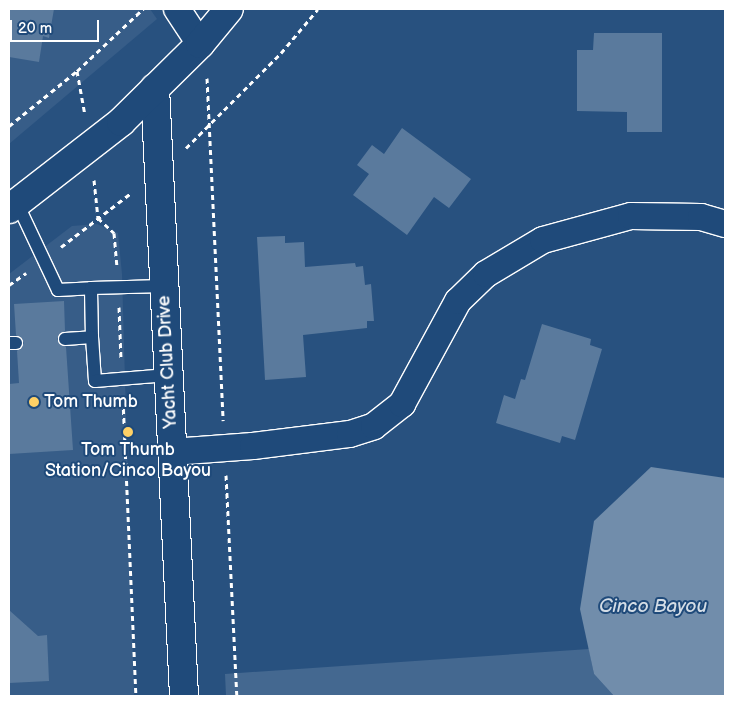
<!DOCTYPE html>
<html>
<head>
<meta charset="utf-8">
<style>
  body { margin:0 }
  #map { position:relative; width:734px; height:705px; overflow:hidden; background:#28517f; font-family:"Balsamiq Sans",sans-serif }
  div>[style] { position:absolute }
  .built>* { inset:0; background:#375d88 }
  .green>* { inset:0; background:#446890 }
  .water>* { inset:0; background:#718dab }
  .building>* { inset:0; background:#5a7a9d }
  .path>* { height:3px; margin-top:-1.5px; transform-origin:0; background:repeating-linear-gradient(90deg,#fff 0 5px,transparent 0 9px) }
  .roads { filter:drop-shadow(1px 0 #fff) drop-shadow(-1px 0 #fff) drop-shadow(0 1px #fff) drop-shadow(0 -1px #fff) }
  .service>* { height:12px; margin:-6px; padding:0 6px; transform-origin:6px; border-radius:6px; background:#1f4a7a }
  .minor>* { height:26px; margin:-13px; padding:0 13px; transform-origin:13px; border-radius:13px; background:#1f4a7a }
  .secondary>* { height:28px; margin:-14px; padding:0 14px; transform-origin:14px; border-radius:14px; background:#1f4a7a }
  .dots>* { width:14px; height:14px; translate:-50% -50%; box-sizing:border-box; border:2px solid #1f4a7a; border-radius:50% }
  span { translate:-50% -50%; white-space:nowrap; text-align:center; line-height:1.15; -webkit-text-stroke:4px #1f4a7a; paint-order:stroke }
  .street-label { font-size:18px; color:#fff }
  .poi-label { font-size:18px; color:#fff }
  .left { translate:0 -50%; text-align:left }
  .water-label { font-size:19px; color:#d4dde6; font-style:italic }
  .frame { position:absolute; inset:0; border:10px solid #fff; pointer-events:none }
  .scale { position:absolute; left:10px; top:20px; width:89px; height:22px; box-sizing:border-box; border:2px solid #fff; border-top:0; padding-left:6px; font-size:15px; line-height:18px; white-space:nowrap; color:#fff; -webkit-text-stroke:4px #1f4a7a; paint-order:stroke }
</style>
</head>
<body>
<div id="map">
  <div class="built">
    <div style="clip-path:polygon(9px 9px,150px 9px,157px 19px,9px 144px)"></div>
    <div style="clip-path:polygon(97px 224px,118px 233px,122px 274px,134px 696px,9px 696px,9px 274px,72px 226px)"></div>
  </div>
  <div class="green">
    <div style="clip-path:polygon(589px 649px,594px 674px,614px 696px,226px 696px,225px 674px)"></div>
  </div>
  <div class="water">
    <div style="clip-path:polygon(651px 467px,725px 478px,725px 696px,614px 696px,594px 674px,580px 609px,594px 521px)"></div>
  </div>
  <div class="building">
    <div style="clip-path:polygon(9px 9px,54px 9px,49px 38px,43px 36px,39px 62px,9px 57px)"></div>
    <div style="clip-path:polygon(594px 33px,662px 33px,662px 132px,627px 132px,627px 112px,577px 111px,577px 50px,593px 50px)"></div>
    <div style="clip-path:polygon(402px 128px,471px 179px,449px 208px,434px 197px,407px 235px,353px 195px,369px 174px,357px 165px,372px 145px,384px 154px)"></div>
    <div style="clip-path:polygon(285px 236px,285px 243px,304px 242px,305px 267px,355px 263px,356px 267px,363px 266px,365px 285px,371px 284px,374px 321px,367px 321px,367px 328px,303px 335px,306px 377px,265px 380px,257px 237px)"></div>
    <div style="clip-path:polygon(64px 301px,65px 331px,57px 339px,66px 347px,73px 450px,9px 454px,9px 384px,19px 383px,17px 351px,24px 343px,16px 335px,14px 304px)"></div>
    <div style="clip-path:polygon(542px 324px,591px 339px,590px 345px,602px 349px,575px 440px,562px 436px,560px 443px,496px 423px,504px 395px,515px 399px,521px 379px,525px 380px)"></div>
    <div style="clip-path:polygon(9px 610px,38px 636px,47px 635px,49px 681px,9px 683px)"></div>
  </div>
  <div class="path">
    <div style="left:77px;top:71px;width:45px;rotate:79.7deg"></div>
    <div style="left:207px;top:78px;width:343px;rotate:87.3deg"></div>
    <div style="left:9px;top:126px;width:87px;rotate:-39deg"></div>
    <div style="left:77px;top:71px;width:91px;rotate:-43.2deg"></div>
    <div style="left:186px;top:148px;width:134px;rotate:-45deg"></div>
    <div style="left:281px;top:53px;width:57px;rotate:-49.9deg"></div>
    <div style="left:94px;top:180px;width:38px;rotate:84deg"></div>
    <div style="left:98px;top:218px;width:22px;rotate:43deg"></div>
    <div style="left:114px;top:233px;width:33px;rotate:85deg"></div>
    <div style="left:61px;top:247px;width:88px;rotate:-37.6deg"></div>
    <div style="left:9px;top:285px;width:21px;rotate:-35deg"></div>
    <div style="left:119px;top:307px;width:52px;rotate:87.8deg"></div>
    <div style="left:123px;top:400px;width:296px;rotate:87.5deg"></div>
    <div style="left:226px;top:475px;width:221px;rotate:87.2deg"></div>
  </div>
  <div class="roads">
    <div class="service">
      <div style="left:17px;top:203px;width:96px;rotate:64.8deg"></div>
      <div style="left:58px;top:290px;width:33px;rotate:-3deg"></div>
      <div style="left:92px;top:337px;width:49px;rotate:-91.2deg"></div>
      <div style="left:91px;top:288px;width:73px;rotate:-1.6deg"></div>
      <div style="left:65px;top:339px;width:27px;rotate:-4deg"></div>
      <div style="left:92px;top:337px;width:44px;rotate:86.1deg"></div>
      <div style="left:95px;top:381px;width:73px;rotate:-4.7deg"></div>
      <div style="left:9px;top:343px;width:7px"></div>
    </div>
    <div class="minor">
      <div style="left:177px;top:9px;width:42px;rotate:56.7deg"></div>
      <div style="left:172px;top:452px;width:81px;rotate:-4.2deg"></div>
      <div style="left:253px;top:446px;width:98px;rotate:-7.1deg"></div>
      <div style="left:350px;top:434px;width:25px;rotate:-18deg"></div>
      <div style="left:374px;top:426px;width:36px;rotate:-38deg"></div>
      <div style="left:402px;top:404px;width:117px;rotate:-61.5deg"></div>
      <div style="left:458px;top:301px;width:39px;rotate:-44deg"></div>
      <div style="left:486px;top:274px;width:66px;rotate:-30.8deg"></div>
      <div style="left:543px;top:240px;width:91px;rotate:-15.3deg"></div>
      <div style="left:631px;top:216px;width:70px;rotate:0.8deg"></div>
      <div style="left:701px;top:217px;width:25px;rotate:16deg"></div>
    </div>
    <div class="secondary">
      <div style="left:155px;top:88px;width:609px;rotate:87.27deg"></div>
      <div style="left:9px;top:209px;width:142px;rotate:-37.8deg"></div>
      <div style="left:121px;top:122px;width:111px;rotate:-44.6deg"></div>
      <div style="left:200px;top:44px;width:45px;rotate:-50.4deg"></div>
    </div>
  </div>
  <div class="dots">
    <div style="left:34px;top:402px;background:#ffd166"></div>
    <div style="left:128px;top:432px;background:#ffd166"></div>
  </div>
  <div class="street-label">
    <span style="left:168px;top:362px;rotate:-93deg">Yacht Club Drive</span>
  </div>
  <div class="poi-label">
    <span class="left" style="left:44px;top:402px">Tom Thumb</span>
    <span style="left:128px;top:461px">Tom Thumb<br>Station/Cinco Bayou</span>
  </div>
  <div class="water-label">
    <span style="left:653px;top:607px">Cinco Bayou</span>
  </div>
  <div class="frame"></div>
  <div class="scale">20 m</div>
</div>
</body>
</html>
